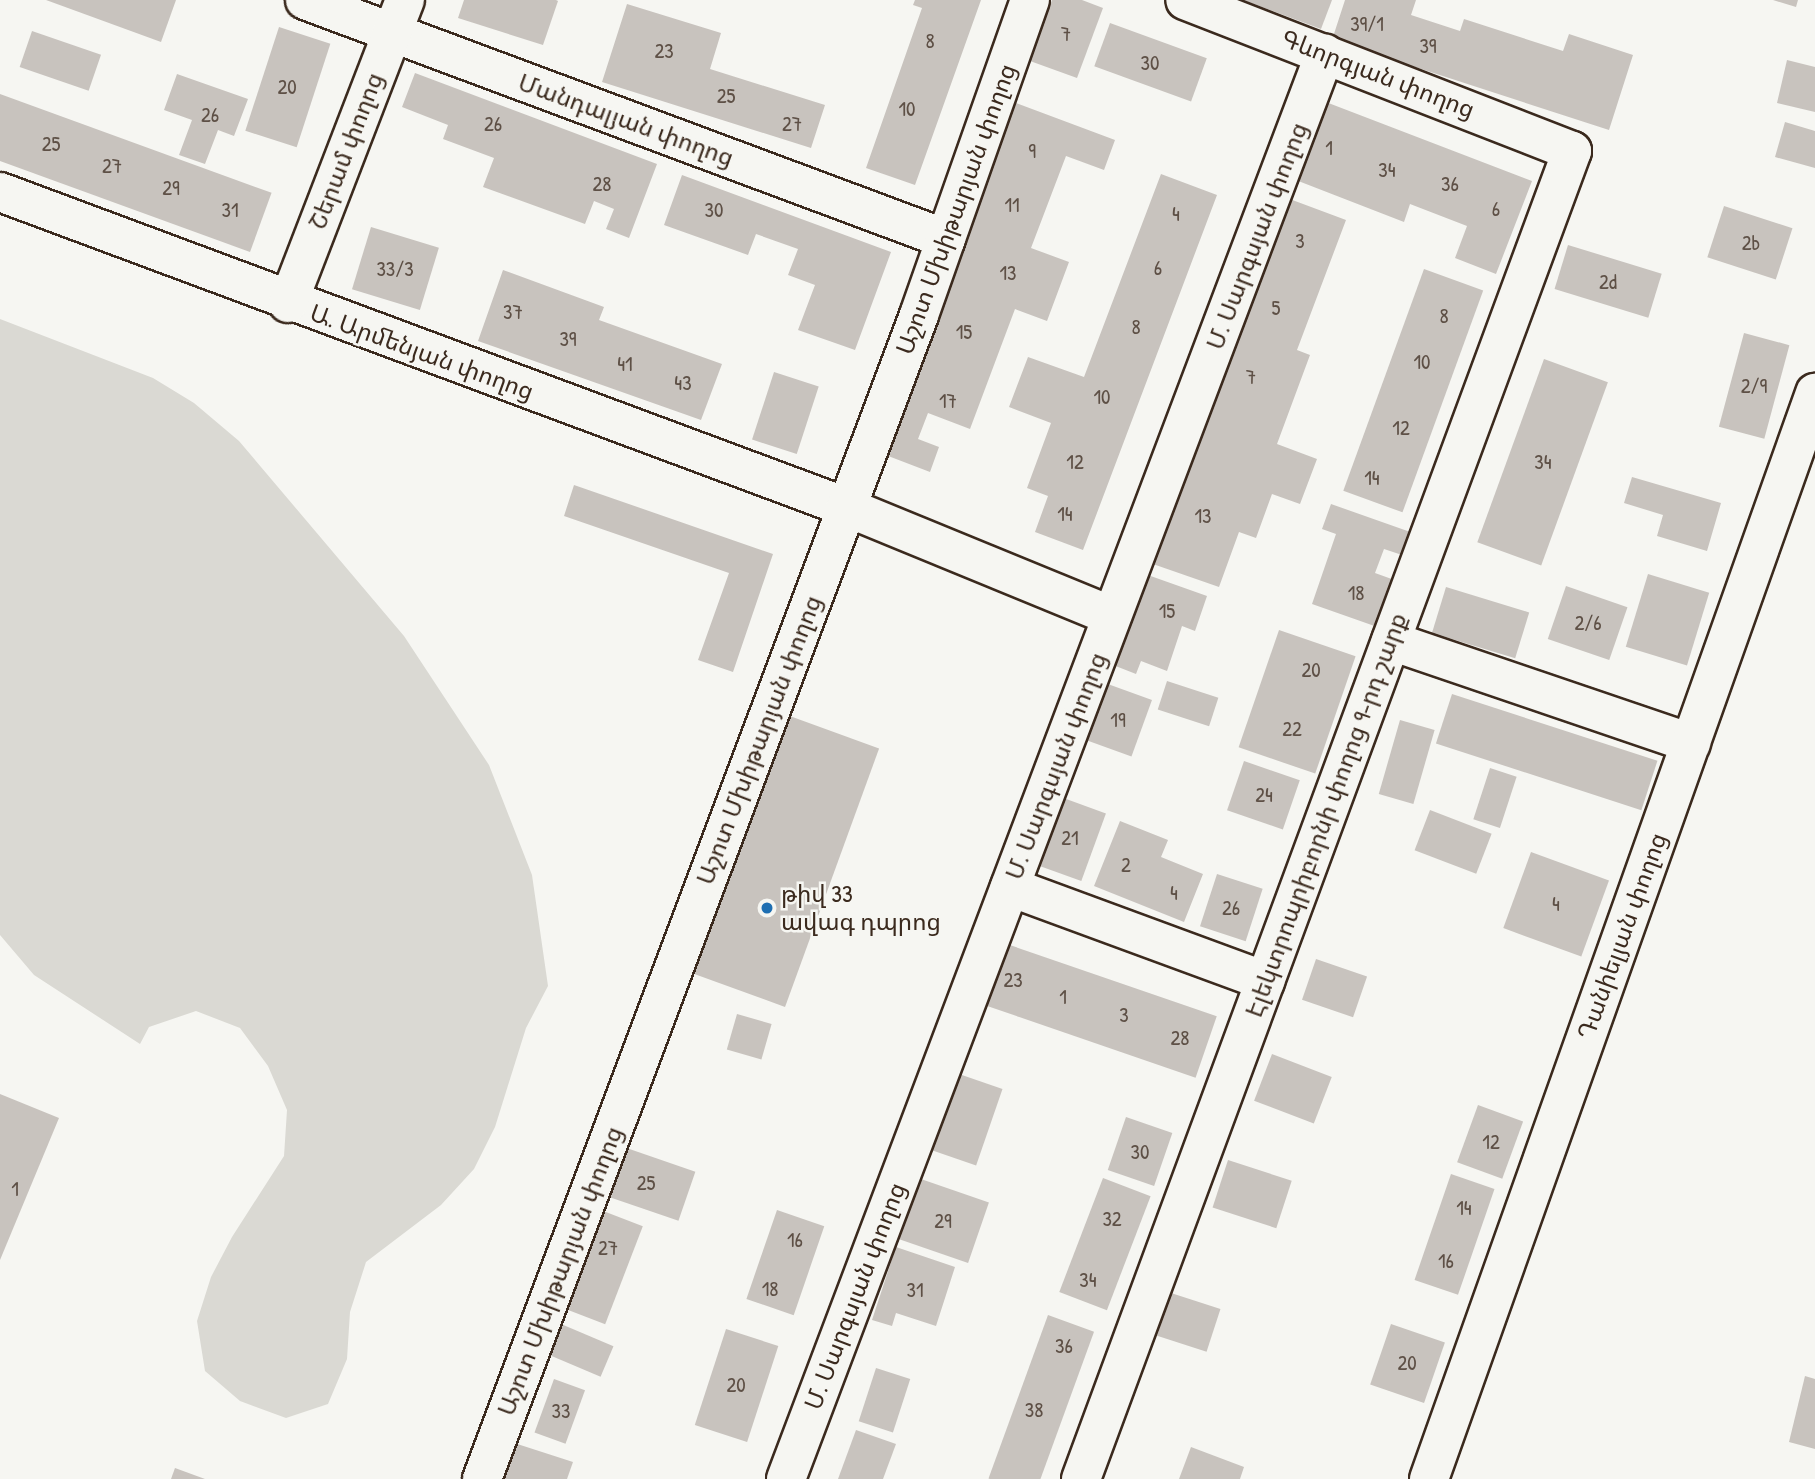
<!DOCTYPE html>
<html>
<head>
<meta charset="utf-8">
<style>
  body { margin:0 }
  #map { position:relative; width:1815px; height:1479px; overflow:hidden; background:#f6f6f2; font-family:"Patrick Hand","Noto Sans Armenian",sans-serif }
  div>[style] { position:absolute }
  .green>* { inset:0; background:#dad9d3 }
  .building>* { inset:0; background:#c8c3be; transform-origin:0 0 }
  .roads { filter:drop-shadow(2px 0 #3b2a1e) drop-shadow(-2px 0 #3b2a1e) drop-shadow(0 2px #3b2a1e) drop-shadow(0 -2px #3b2a1e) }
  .street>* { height:38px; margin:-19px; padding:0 19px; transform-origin:19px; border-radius:19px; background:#f6f6f2 }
  .dots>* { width:19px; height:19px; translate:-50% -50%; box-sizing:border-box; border:4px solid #f6f6f2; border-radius:50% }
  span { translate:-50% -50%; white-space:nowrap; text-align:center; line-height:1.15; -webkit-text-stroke:5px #f6f6f2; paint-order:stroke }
  .number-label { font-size:21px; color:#5e5046 }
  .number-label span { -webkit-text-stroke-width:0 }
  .street-label { font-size:24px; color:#3b2a1e }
  .poi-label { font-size:24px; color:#3b2a1e }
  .left { translate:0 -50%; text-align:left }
</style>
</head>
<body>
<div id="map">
  <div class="green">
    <div style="clip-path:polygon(0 319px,153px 378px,194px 403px,239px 441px,404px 636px,489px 765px,532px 875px,548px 986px,526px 1028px,495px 1127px,474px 1169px,441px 1205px,366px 1262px,350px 1312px,347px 1359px,328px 1404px,286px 1418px,240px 1401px,205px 1371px,197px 1321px,211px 1277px,232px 1237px,284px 1156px,287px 1110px,268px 1066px,240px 1028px,196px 1011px,149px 1027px,140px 1044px,34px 975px,0 935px)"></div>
  </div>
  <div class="building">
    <div style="clip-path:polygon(46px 0,176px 0,161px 42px)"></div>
    <div style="clip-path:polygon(464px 0,556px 0,558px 1px,543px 45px,458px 18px)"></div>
    <div style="clip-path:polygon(915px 0,981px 0,915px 185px,866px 168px,922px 8px,913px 5px)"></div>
    <div style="clip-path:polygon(1052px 0,1082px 0,1103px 8px,1077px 78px,1030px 61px)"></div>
    <div style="clip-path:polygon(1243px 0,1332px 0,1321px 29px)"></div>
    <div style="clip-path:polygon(1345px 0,1416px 0,1411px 15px,1460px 31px,1464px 19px,1563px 51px,1569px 34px,1633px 55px,1609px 130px,1332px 40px)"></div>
    <div style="clip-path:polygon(1773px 0,1798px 0,1796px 7px)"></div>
    <div style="clip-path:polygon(627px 4px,721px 33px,710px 69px,825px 105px,811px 148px,602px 82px)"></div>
    <div style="left:1110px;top:23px;width:103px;height:46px;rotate:20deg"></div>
    <div style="left:279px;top:27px;width:54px;height:109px;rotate:18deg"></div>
    <div style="left:32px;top:31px;width:73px;height:38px;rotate:19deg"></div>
    <div style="clip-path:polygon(1787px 60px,1815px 67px,1815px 112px,1777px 103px)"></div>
    <div style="clip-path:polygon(415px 73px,657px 164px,629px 238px,606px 229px,614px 209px,594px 201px,585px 224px,483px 187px,494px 158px,443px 139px,448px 125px,402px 107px)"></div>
    <div style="clip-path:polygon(177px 74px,248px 99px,234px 136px,218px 130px,205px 164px,179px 155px,192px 120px,164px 110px)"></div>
    <div style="left:0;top:94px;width:289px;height:63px;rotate:20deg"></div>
    <div style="clip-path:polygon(1318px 99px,1532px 181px,1496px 274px,1455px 258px,1467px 226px,1410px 204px,1404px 222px,1288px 177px)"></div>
    <div style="clip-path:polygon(1016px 103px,1115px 140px,1104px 170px,1066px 156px,1031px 248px,1069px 262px,1047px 321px,1015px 309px,970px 429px,928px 413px,918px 439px,939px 447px,930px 472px,883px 454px)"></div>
    <div style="clip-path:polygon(1785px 122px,1815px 131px,1815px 168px,1775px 157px)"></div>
    <div style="clip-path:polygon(1161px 174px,1217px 195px,1083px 550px,1035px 532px,1048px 496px,1027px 488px,1051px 423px,1009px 407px,1028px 357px,1084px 377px)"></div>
    <div style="clip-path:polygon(682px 175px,891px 252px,855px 350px,798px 330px,815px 285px,788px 275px,798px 249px,756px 234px,748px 255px,664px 225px)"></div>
    <div style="clip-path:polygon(1287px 198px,1346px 220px,1297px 350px,1310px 355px,1277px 444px,1317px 459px,1300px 504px,1272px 494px,1256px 538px,1239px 532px,1219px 587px,1150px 563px)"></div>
    <div style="left:1724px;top:206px;width:72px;height:54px;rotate:18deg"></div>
    <div style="left:371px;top:227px;width:71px;height:65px;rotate:17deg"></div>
    <div style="left:1568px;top:245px;width:98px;height:46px;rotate:17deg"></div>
    <div style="left:1424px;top:269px;width:63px;height:236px;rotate:20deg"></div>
    <div style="clip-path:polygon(503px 270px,604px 307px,599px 320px,722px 364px,701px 420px,478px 341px)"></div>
    <div style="left:1744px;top:333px;width:47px;height:97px;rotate:15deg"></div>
    <div style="left:1544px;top:359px;width:68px;height:195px;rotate:20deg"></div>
    <div style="left:774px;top:372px;width:47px;height:71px;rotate:18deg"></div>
    <div style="clip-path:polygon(1632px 477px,1721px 503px,1707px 551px,1657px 536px,1663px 515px,1624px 503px)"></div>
    <div style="clip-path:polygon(574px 485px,773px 554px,733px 672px,698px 660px,729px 573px,564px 516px)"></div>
    <div style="clip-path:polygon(1331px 504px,1416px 534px,1408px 557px,1384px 549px,1375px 573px,1400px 582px,1383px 629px,1312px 604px,1336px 534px,1322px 529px)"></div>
    <div style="clip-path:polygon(1145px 574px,1207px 596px,1195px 631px,1182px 626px,1167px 671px,1141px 661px,1136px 674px,1113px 665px)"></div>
    <div style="left:1648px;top:574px;width:64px;height:76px;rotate:17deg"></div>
    <div style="left:1566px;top:586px;width:65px;height:56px;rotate:19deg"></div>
    <div style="left:1446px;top:587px;width:87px;height:48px;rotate:17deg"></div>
    <div style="left:1279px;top:630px;width:81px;height:124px;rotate:19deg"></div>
    <div style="left:1167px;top:681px;width:54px;height:30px;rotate:18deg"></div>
    <div style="left:1105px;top:683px;width:50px;height:60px;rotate:20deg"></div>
    <div style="left:1452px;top:694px;width:216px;height:52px;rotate:18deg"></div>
    <div style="left:787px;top:715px;width:98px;height:275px;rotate:20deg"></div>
    <div style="left:1400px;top:720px;width:36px;height:77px;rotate:16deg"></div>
    <div style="left:1244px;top:761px;width:59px;height:52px;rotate:19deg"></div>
    <div style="left:1490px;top:768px;width:28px;height:54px;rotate:18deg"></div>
    <div style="left:1058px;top:796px;width:51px;height:72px;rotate:20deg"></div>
    <div style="left:1430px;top:810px;width:66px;height:43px;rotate:21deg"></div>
    <div style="clip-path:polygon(1120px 821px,1168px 840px,1161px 857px,1203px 874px,1184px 922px,1094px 886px)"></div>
    <div style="left:1531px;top:852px;width:83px;height:81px;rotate:20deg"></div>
    <div style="left:1217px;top:874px;width:48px;height:55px;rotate:18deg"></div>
    <div style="left:1004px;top:943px;width:225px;height:65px;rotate:19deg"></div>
    <div style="left:1316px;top:959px;width:54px;height:43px;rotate:19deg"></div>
    <div style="left:737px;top:1014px;width:36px;height:37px;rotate:16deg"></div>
    <div style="left:1272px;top:1054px;width:64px;height:50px;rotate:21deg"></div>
    <div style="left:959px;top:1074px;width:46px;height:81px;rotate:19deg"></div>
    <div style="clip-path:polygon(0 1094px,59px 1118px,0 1260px)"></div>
    <div style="left:1478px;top:1105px;width:48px;height:61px;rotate:20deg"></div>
    <div style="left:1126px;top:1117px;width:49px;height:56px;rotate:19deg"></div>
    <div style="left:615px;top:1144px;width:85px;height:52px;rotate:19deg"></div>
    <div style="left:1228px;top:1160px;width:67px;height:50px;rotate:18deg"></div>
    <div style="left:1451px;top:1174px;width:46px;height:112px;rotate:19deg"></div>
    <div style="left:918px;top:1178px;width:75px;height:64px;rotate:19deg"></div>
    <div style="left:1103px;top:1178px;width:51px;height:122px;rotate:21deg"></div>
    <div style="left:598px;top:1209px;width:48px;height:105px;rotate:21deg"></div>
    <div style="left:777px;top:1210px;width:50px;height:94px;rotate:19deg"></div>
    <div style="clip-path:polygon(896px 1247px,955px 1267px,936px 1326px,896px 1313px,892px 1326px,872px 1320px)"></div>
    <div style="left:1171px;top:1293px;width:52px;height:45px;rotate:18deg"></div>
    <div style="left:1048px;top:1315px;width:49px;height:174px;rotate:20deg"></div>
    <div style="left:561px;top:1324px;width:57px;height:33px;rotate:23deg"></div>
    <div style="left:1391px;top:1324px;width:57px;height:64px;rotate:19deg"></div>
    <div style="left:726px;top:1329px;width:55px;height:101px;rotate:18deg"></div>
    <div style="left:876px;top:1368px;width:36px;height:56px;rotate:18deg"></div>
    <div style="clip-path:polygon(1805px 1376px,1815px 1379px,1815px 1449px,1789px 1442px)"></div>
    <div style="left:554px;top:1379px;width:33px;height:57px;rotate:20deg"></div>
    <div style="clip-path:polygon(856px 1430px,896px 1444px,883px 1479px,838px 1479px)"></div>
    <div style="clip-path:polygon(508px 1441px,573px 1462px,567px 1479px,495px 1479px)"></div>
    <div style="clip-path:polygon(1191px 1447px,1244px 1467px,1240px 1479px,1179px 1479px)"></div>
    <div style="clip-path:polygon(175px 1468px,205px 1479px,171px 1479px)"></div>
  </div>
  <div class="roads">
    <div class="street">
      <div style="left:305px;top:0;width:684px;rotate:20.45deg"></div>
      <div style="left:0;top:192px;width:903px;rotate:20.42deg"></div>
      <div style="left:846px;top:507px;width:287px;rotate:22.3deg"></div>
      <div style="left:288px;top:303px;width:325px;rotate:-68.9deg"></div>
      <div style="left:1391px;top:641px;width:317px;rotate:18.8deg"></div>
      <div style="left:1010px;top:887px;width:272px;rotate:20.2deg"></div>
      <div style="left:482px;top:1479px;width:1243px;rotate:-69.42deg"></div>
      <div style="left:919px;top:315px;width:334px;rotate:-70.6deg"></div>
      <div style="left:786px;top:1479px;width:1524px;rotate:-69.29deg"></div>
      <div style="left:1081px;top:1479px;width:1416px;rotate:-69.71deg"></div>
      <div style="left:1572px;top:151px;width:415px;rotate:-158.7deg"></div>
      <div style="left:1429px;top:1479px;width:1153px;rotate:-70.43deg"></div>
    </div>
  </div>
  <div class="dots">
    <div style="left:767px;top:908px;background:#1f6fb2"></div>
  </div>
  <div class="number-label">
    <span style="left:1367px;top:24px">39/1</span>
    <span style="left:1066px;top:34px">7</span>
    <span style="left:930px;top:41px">8</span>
    <span style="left:1428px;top:46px">39</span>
    <span style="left:664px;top:51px">23</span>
    <span style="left:1150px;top:63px">30</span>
    <span style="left:287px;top:87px">20</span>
    <span style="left:726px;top:96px">25</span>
    <span style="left:907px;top:109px">10</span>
    <span style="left:210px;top:115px">26</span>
    <span style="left:493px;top:124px">26</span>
    <span style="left:792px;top:124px">27</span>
    <span style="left:51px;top:144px">25</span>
    <span style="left:1329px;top:148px">1</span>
    <span style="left:1032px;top:151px">9</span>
    <span style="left:112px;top:166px">27</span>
    <span style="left:1387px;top:170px">34</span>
    <span style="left:602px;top:184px">28</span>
    <span style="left:1450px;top:184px">36</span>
    <span style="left:171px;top:188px">29</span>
    <span style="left:1012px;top:205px">11</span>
    <span style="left:1496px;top:209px">6</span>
    <span style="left:230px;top:210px">31</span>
    <span style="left:714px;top:210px">30</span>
    <span style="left:1176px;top:214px">4</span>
    <span style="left:1300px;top:241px">3</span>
    <span style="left:1751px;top:243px">2b</span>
    <span style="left:1158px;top:268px">6</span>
    <span style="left:395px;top:269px">33/3</span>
    <span style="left:1008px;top:273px">13</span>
    <span style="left:1608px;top:282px">2d</span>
    <span style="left:1276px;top:308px">5</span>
    <span style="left:513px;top:312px">37</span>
    <span style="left:1444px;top:316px">8</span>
    <span style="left:1136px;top:327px">8</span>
    <span style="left:964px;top:332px">15</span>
    <span style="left:568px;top:339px">39</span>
    <span style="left:1422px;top:362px">10</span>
    <span style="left:625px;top:364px">41</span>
    <span style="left:1251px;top:377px">7</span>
    <span style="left:683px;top:383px">43</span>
    <span style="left:1754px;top:386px">2/9</span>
    <span style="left:1102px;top:397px">10</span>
    <span style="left:948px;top:401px">17</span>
    <span style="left:1401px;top:428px">12</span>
    <span style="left:1075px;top:462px">12</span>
    <span style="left:1543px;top:462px">34</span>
    <span style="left:1372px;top:478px">14</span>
    <span style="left:1065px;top:514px">14</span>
    <span style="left:1203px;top:516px">13</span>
    <span style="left:1356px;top:593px">18</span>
    <span style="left:1167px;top:611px">15</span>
    <span style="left:1588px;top:623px">2/6</span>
    <span style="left:1311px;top:670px">20</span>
    <span style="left:1118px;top:720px">19</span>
    <span style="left:1292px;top:729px">22</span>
    <span style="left:1264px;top:795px">24</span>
    <span style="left:1070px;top:838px">21</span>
    <span style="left:1126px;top:865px">2</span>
    <span style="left:1174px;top:893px">4</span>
    <span style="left:1556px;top:904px">4</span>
    <span style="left:1231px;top:908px">26</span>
    <span style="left:1013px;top:980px">23</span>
    <span style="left:1063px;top:997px">1</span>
    <span style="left:1124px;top:1015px">3</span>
    <span style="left:1180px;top:1038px">28</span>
    <span style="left:1491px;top:1142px">12</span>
    <span style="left:1140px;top:1152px">30</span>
    <span style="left:646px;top:1183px">25</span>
    <span style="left:15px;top:1189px">1</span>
    <span style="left:1464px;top:1208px">14</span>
    <span style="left:1112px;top:1219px">32</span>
    <span style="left:943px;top:1221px">29</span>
    <span style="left:795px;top:1240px">16</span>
    <span style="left:608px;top:1248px">27</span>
    <span style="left:1446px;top:1261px">16</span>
    <span style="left:1088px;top:1280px">34</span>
    <span style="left:770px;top:1289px">18</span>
    <span style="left:915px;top:1290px">31</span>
    <span style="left:1064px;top:1346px">36</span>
    <span style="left:1407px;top:1363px">20</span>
    <span style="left:736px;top:1385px">20</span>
    <span style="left:1034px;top:1410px">38</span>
    <span style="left:561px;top:1411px">33</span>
  </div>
  <div class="street-label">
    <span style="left:1378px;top:74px;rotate:21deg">Գևորգյան փողոց</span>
    <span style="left:626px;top:120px;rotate:20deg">Մանդալյան փողոց</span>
    <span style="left:346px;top:151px;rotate:-69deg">Շերամ փողոց</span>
    <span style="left:956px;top:209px;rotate:-70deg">Աշոտ Մխիթարյան փողոց</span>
    <span style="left:1257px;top:236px;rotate:-69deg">Մ. Սարգսյան փողոց</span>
    <span style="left:422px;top:352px;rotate:20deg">Ա. Արմենյան փողոց</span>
    <span style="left:759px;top:740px;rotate:-69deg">Աշոտ Մխիթարյան փողոց</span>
    <span style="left:1056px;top:766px;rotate:-69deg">Մ. Սարգսյան փողոց</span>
    <span style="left:1326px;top:815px;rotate:-70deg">Էլեկտրոպրիբորնի փողոց 9-րդ շարք</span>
    <span style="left:1622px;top:936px;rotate:-70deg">Դանիելյան փողոց</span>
    <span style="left:560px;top:1271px;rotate:-69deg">Աշոտ Մխիթարյան փողոց</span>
    <span style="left:855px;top:1296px;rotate:-69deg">Մ. Սարգսյան փողոց</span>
  </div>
  <div class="poi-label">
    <span class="left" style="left:781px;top:908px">թիվ 33<br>ավագ դպրոց</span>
  </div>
</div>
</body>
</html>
